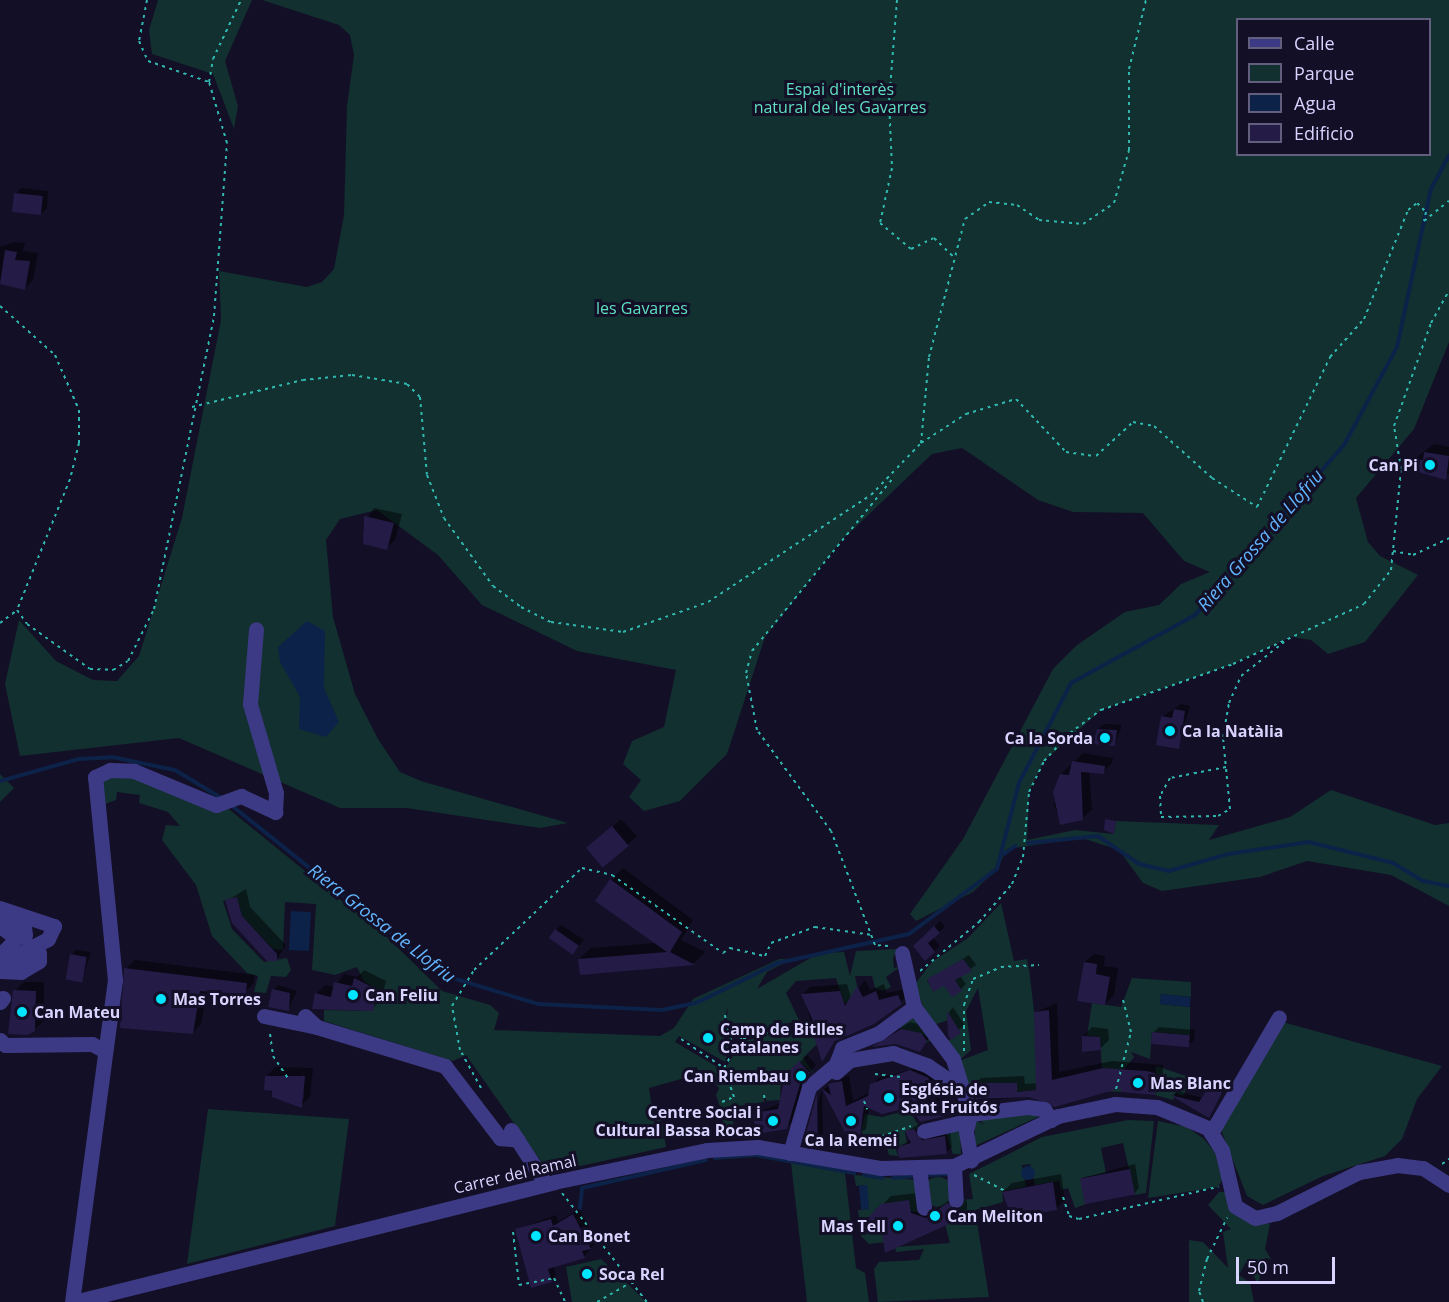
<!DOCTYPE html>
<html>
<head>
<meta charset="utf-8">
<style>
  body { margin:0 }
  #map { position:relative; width:1449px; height:1302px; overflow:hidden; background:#130f26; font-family:"Open Sans",sans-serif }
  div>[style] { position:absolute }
  .green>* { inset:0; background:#12302f }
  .round { border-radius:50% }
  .water>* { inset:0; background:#0c2248; transform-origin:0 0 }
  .shadow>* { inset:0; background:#0007 }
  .stream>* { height:4px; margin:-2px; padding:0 2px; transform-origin:2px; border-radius:2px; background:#0c2248 }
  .building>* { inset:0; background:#241b47; transform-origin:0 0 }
  .path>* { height:2px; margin-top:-1px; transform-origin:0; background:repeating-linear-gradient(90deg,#2fb8b0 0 3px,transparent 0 7.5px) }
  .minor>* { height:15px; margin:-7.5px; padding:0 7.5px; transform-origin:7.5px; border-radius:7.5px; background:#3d3a85 }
  .dots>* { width:16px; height:16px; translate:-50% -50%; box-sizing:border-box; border:3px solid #130f26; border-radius:50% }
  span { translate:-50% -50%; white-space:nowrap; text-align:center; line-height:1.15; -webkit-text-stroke:6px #130f26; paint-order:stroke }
  .park-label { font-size:16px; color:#5fe0c0 }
  .poi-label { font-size:16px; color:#d9d4ff; font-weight:700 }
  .right { translate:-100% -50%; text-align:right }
  .left { translate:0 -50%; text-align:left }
  .street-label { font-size:16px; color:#d9d4ff }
  .water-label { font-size:18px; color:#62b6ff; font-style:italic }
  .legend { position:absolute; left:1236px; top:18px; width:195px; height:138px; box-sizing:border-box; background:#130f26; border:2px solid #625e7d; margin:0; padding:8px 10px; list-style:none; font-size:18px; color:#d9d4ff }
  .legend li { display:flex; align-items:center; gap:12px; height:30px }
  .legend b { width:30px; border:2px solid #625e7d }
  .scale { position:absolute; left:1236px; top:1257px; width:99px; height:27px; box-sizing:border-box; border:3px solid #d9d4ff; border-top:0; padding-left:8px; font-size:18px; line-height:21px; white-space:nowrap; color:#d9d4ff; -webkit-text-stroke:4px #130f26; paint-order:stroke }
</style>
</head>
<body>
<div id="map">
  <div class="green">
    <div style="clip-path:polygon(158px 0,252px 0,225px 61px,238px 106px,234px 129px,213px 74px,152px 54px,149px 30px)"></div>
    <div style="clip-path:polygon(evenodd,262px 0,1449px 0,1449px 342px,1414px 429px,1356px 498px,1368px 542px,1380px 556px,1418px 575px,1365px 642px,1328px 654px,1311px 640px,1291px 637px,1233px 664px,1101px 710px,1044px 761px,1029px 792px,1027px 840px,1075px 830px,1114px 834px,1116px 821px,1219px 825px,1209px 840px,1290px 817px,1331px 790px,1435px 825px,1449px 823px,1449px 906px,1391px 875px,1307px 861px,1260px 877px,1162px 891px,1143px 883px,1119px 850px,1082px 838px,1007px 849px,997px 869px,973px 892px,916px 921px,910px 914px,963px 839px,1053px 669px,1077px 645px,1125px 612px,1159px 605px,1181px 584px,1210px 572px,1184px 561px,1143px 513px,1073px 512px,1038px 500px,962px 448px,932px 454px,841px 541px,765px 637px,727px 754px,680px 801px,644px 811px,629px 797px,641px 780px,623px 764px,632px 741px,664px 727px,676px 670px,577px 651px,482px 605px,438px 555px,377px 510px,340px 519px,326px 540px,333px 617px,355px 694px,378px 739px,400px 772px,421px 781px,568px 823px,540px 828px,407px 808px,340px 808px,179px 738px,20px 756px,5px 684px,19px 620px,56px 661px,93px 680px,117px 681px,139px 656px,182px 518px,221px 320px,219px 271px,307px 287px,322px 282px,334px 269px,344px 215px,347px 106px,354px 55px,350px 35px,339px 25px,262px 0,1238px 20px,1430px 20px,1430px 154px,1238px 154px,1238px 20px)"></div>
    <div style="clip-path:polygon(0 774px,14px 788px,0 802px)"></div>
    <div style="clip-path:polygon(117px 774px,225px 806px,390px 940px,442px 991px,490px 1005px,499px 1013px,494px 1030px,660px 1036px,674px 1028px,693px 999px,779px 959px,792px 959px,767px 972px,757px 989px,819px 953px,844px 952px,850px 976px,856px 951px,897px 949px,893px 958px,894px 968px,900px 967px,886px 977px,891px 987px,883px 991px,875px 988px,872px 976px,855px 976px,860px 999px,844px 1003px,836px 978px,796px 981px,786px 993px,799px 1020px,748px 1035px,726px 1024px,728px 1007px,722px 1027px,732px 1037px,725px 1062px,679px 1036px,675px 1042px,724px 1071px,741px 1042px,800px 1026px,812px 1028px,817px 1044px,803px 1058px,814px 1074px,799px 1061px,787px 1081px,781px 1078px,780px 1100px,767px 1101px,764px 1095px,764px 1102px,731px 1107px,735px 1135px,720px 1125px,724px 1119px,716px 1095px,719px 1088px,705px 1075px,698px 1076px,697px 1067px,687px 1069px,688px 1077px,649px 1088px,653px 1115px,661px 1114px,666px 1147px,549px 1173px,466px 1055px,453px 1061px,324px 1021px,324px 1010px,373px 1011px,377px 990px,363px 980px,357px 967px,335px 975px,312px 970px,316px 904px,285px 902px,283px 950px,273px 949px,242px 916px,237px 897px,223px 901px,232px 929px,264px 962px,287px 958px,291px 970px,286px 977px,271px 976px,266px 993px,254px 992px,258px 976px,247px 973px,212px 936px,196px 885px,162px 840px,166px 825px,180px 826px,168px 812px,139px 803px,140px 795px,117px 792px,116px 800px,102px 805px,99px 778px)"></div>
    <div style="clip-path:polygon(evenodd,1001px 903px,1014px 961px,1027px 959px,1029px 969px,1039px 1052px,1036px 1090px,1017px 1092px,1017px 1084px,969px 1087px,944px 1043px,960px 1033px,952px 1019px,930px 1026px,915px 984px,932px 962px,968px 938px,1001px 903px,978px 988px,988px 1050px,959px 1061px,971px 1050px,966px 1011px,978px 988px)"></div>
    <div style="clip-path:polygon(1132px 978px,1191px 982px,1191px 997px,1161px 994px,1160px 1004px,1190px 1007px,1190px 1035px,1152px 1032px,1150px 1059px,1131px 1052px,1134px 1057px,1121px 1073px,1121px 1092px,1103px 1091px,1100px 1037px,1087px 1036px,1092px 1003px,1121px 1007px)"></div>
    <div style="clip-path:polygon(913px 1010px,950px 1062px,930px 1040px,925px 1044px,929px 1037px,893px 1026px)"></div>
    <div style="clip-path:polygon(1279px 1021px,1442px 1066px,1417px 1099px,1402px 1139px,1385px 1156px,1323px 1176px,1263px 1205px,1247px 1196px,1219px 1125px)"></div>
    <div style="clip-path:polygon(1156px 1066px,1192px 1078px,1183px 1096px,1176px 1093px,1173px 1100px,1155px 1095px)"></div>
    <div style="clip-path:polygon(208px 1109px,349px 1119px,335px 1226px,187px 1264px)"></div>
    <div style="clip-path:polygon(909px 1110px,920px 1128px,905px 1132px,907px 1144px,895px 1147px,898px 1156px,889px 1155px,885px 1142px,892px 1137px,867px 1147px,861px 1130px,865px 1114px,882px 1117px)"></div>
    <div style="clip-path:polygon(1011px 1110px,1040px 1116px,975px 1146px,975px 1119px,984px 1125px,977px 1117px)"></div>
    <div style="clip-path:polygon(1128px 1120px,1154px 1121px,1146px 1193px,1135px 1195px,1123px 1143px,1101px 1148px,1106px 1173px,1081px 1178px,1086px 1204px,1075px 1208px,1068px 1188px,1061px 1190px,1059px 1181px,1035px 1185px,1030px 1164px,1022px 1165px,1026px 1187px,1002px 1191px,1003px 1202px,975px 1210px,989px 1297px,878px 1302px,874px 1269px,879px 1262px,919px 1260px,924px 1249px,896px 1252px,895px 1247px,950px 1243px,945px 1224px,960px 1219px,960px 1200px,973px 1199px,969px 1174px,1042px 1137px)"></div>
    <div style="clip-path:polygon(1158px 1121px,1187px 1127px,1204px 1139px,1216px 1154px,1222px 1180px,1218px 1187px,1148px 1198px)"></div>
    <div style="clip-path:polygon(960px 1129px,961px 1154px,953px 1154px,945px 1130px)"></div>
    <div style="clip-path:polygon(791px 1163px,845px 1173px,856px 1268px,865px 1273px,869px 1302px,807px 1302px)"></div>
    <div style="clip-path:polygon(854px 1175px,917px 1180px,921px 1212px,875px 1209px,886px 1242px,869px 1244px,861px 1236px,858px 1210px,869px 1209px,866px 1185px,856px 1186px)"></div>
    <div class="round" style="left:923px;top:1177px;width:30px;height:30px"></div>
    <div style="clip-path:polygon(1219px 1192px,1226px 1192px,1251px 1222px,1270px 1224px,1265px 1249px,1271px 1259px,1265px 1258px,1258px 1284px,1246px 1262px,1239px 1275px,1250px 1283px,1254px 1302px,1189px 1302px,1189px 1240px,1203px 1242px,1228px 1268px,1223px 1232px,1231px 1229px,1208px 1205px)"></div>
    <div style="clip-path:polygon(601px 1259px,628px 1284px,646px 1302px,572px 1302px,566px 1267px)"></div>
  </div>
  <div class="water">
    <div style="clip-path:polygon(307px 621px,325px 631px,324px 688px,339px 722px,326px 737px,299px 729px,300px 697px,280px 662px,278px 647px)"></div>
    <div style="left:291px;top:911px;width:20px;height:39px;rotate:3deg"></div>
    <div style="left:1161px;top:994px;width:30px;height:10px;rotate:6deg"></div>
    <div style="clip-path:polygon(841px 1138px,853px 1143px,854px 1148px,836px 1147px)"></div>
    <div class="round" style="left:1021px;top:1166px;width:14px;height:14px"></div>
    <div style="left:867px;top:1185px;width:24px;height:8px;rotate:85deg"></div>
  </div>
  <div class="shadow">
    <div style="clip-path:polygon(21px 188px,48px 191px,47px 208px,41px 214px,16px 194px)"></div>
    <div style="clip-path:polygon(15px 242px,25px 243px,23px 251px,38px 253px,33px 280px,24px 289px,0 283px,0 247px)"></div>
    <div style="clip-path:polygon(1434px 444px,1449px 447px,1449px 474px,1413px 468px,1413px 460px)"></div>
    <div style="clip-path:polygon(374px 508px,402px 514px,395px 540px,386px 548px,362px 528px)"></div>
    <div style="clip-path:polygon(1181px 704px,1190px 706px,1178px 747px,1162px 717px)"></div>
    <div style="clip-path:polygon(1104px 724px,1122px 725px,1115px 744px,1098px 729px)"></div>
    <div style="clip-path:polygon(1083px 753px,1113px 758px,1112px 763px,1103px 772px,1089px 771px,1092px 809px,1083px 818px,1061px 823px,1054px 805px,1061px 774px)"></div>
    <div style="clip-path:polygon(621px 819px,637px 836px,605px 866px,598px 840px)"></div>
    <div style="clip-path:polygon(623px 868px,693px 920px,681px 940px,705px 952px,694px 963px,581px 973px,579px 959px,591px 948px,656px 943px,611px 880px)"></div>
    <div style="clip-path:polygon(246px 889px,250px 907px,286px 945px,276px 960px,227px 901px)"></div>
    <div style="clip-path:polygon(940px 921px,945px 927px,933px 937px,940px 946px,934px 951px,915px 946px)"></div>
    <div style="clip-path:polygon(561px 925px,584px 940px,573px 953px,556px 930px)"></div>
    <div style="clip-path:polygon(76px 950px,91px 952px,82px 979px,71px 955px)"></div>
    <div style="clip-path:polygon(1094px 954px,1105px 956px,1104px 966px,1118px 968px,1114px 995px,1105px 1004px,1085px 962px)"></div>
    <div style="clip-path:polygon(969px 955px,976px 965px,960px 976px,966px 984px,961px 989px,945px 984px,933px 990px,927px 981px)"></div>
    <div style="clip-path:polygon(135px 960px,255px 975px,254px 983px,245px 992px,207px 990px,201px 1024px,192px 1033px,126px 969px)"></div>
    <div style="clip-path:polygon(364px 970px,386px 981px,381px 1000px,372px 1009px,316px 994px,325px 985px,334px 987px,344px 974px,357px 977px)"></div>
    <div style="clip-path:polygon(865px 980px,870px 990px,884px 984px,887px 993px,906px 989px,909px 995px,873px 1023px,838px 1038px,822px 1059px,803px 994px,810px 987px,847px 984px,851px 998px)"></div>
    <div style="clip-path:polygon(24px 982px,44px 982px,44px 1021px,34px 1030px,15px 991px)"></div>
    <div style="clip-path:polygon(278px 985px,297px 991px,288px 1010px,273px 990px)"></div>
    <div style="clip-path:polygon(1057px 1003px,1059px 1072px,1112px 1061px,1163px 1065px,1163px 1085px,1155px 1094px,1122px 1086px,982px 1101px,973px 1086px,981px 1078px,1024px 1076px,1025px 1084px,1038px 1083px,1036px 1012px)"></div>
    <div style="clip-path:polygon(953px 1007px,965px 1026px,950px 1034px,949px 1012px)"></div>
    <div style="clip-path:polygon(910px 1022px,928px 1026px,932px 1035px,919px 1051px,896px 1042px,875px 1045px)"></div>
    <div style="clip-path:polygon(1092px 1027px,1108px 1029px,1109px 1040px,1100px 1049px,1083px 1036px)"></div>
    <div style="clip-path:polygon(1159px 1027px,1195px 1030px,1194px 1040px,1188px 1045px,1154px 1032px)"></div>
    <div style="clip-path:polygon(807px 1055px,816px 1065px,807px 1075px,794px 1120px,786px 1128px,754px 1114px,781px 1103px,785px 1084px,780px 1083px)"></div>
    <div style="clip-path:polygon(evenodd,275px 1067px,313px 1068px,310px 1097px,301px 1106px,265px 1089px,267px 1076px,275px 1067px,304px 1068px,304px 1098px,301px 1098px,304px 1068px)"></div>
    <div style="clip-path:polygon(918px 1068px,934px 1072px,929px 1105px,937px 1097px,944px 1109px,956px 1107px,921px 1121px,912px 1106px,869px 1107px,866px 1129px,850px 1138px,824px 1089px,849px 1075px,853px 1101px,870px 1092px,878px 1078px)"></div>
    <div style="clip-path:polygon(1215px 1082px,1227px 1086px,1208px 1116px,1173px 1095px,1177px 1091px,1203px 1098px)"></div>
    <div style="clip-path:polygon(822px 1090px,823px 1140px,818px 1146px,805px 1143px)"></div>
    <div style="clip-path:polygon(920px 1124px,927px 1136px,950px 1131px,952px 1147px,946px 1153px,898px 1147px,911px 1140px,906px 1131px)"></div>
    <div style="clip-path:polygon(1135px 1164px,1139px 1188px,1134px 1194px,1082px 1178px)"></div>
    <div style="clip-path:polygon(1061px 1174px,1065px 1200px,1056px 1209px,1003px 1192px,1012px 1183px)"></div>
    <div style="clip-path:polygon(917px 1193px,918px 1206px,934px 1210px,956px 1196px,967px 1201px,967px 1209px,886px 1250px,882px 1205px,891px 1196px)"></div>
    <div style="clip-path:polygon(579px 1209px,596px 1242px,584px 1257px,554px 1266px,556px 1275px,551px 1281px,517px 1229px,556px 1215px,558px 1222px)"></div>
  </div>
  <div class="stream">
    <div style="left:0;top:781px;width:82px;rotate:-15.6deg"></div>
    <div style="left:79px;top:759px;width:33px;rotate:-3deg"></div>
    <div style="left:112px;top:757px;width:64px;rotate:11.7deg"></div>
    <div style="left:175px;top:770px;width:56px;rotate:31.1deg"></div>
    <div style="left:231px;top:805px;width:272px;rotate:38.7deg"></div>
    <div style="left:443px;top:975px;width:99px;rotate:17deg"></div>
    <div style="left:538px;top:1004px;width:124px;rotate:2.8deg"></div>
    <div style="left:662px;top:1010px;width:35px;rotate:-12deg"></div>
    <div style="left:696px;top:1003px;width:91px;rotate:-26deg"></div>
    <div style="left:778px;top:963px;width:134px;rotate:-12.5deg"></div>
    <div style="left:909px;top:934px;width:109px;rotate:-36.5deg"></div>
    <div style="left:997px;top:869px;width:89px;rotate:-75.7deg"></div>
    <div style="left:1019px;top:783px;width:113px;rotate:-62.5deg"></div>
    <div style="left:1071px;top:683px;width:141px;rotate:-28.7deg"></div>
    <div style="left:1195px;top:615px;width:226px;rotate:-48.8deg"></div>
    <div style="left:1344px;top:445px;width:111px;rotate:-61.6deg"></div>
    <div style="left:1397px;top:347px;width:162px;rotate:-77.9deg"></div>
    <div style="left:1431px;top:189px;width:38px;rotate:-62deg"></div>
    <div style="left:1028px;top:843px;width:70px;rotate:-5.7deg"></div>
    <div style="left:1098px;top:836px;width:50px;rotate:34.3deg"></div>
    <div style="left:1139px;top:864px;width:31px;rotate:13deg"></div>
    <div style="left:1169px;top:871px;width:61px;rotate:-16.1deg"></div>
    <div style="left:1228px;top:854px;width:82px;rotate:-8.4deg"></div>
    <div style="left:1309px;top:842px;width:87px;rotate:14deg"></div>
    <div style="left:1393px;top:863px;width:35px;rotate:31deg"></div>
    <div style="left:1423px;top:881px;width:26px;rotate:11deg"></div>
    <div style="left:1004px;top:854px;width:14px;rotate:-36deg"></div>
    <div style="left:715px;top:1158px;width:40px;rotate:-4.3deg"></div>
    <div style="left:755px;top:1155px;width:101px;rotate:10.3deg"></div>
    <div style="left:864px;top:1175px;width:19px;rotate:9deg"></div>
    <div style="left:925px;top:1175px;width:23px;rotate:-2deg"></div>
    <div style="left:893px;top:1178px;width:22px;rotate:-5deg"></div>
    <div style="left:580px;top:1208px;width:20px;rotate:-84deg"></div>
    <div style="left:582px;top:1188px;width:127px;rotate:-12.7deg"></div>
  </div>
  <div class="building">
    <div style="left:14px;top:193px;width:29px;height:19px;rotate:6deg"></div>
    <div style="clip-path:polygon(5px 250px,17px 252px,15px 260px,30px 261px,25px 290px,0 284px)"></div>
    <div style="clip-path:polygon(1424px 452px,1449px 456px,1446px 480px,1411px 470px,1412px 459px,1423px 460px)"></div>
    <div style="clip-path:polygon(364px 516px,394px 523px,387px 550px,363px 544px)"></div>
    <div style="clip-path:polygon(1174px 709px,1185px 711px,1179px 749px,1156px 745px,1161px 716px,1172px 718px)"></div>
    <div style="clip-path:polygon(1097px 729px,1117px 730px,1115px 746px,1093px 744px)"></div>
    <div style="clip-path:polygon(1072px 761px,1105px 766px,1104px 774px,1081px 772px,1083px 820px,1060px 825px,1053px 792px,1060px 774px,1069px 775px)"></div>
    <div style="clip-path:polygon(1105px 819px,1116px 821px,1114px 834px,1104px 830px)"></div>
    <div style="left:612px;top:826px;width:26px;height:34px;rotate:50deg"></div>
    <div style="clip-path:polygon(610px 879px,682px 932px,670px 952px,695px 965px,580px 975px,578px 959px,667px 952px,595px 901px)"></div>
    <div style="clip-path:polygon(237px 897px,242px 916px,277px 954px,277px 961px,267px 961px,232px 923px,225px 900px)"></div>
    <div style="clip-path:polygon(934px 926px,940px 933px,928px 943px,935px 952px,925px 961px,913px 946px)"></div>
    <div style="left:555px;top:929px;width:29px;height:11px;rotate:35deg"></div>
    <div style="left:70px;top:954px;width:17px;height:26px;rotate:10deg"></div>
    <div style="clip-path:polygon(963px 959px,972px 971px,955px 980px,962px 991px,952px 997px,944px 986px,933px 992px,927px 979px)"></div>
    <div style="clip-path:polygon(1084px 962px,1097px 964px,1096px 974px,1110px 977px,1105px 1005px,1077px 1001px)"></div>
    <div style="clip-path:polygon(124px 968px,247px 983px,246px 994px,200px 991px,193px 1034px,120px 1028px)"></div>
    <div style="clip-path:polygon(354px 978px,378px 990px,373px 1011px,312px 1009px,315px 993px,331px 997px,334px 982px,352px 986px)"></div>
    <div style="clip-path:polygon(857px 986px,863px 997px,876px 991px,879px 1000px,898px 995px,902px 1004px,874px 1024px,835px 1041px,822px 1062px,813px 1033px,806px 1033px,813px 1021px,801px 994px,840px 991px,845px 1006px)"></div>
    <div style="clip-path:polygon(272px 989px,290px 993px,289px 1011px,268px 1007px)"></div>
    <div style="clip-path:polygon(13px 990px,36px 991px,35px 1031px,28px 1035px,8px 1034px)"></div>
    <div style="clip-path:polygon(1049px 1010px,1052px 1080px,1103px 1068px,1146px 1071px,1155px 1073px,1155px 1095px,1121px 1092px,1121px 1088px,1055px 1107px,1029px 1097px,976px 1099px,972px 1086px,981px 1083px,1017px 1083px,1017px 1092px,1036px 1090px,1034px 1012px)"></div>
    <div style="clip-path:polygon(947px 1011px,961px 1033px,951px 1040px,948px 1036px)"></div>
    <div style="clip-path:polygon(901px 1029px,921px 1033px,927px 1041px,920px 1052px,896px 1044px,871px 1047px)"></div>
    <div style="left:1152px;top:1032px;width:38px;height:12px;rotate:5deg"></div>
    <div style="clip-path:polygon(1082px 1036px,1100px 1037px,1101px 1050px,1082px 1052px)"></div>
    <div style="clip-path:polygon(799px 1061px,810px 1073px,800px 1084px,787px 1129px,756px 1134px,753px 1113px,778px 1109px,783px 1085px,777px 1083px)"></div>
    <div style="clip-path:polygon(910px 1070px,929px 1078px,923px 1113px,930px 1102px,937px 1115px,947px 1109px,950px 1115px,920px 1122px,911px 1107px,882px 1114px,864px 1106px,860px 1137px,849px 1140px,822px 1089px,831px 1095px,828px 1084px,842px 1081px,846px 1106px,868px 1096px,870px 1084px)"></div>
    <div style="clip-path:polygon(265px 1076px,305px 1076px,302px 1108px,272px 1097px,272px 1091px,264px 1090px)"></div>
    <div style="clip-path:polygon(1209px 1086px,1223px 1091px,1209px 1118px,1170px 1095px,1199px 1102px)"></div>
    <div style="clip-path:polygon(817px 1093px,818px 1147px,803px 1144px)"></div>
    <div style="clip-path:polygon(914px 1129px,922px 1140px,945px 1136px,947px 1154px,899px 1158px,897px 1147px,911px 1143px,905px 1131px)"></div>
    <div style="left:1130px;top:1169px;width:26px;height:51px;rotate:79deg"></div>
    <div style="clip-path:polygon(1053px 1182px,1057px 1210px,1012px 1218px,1002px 1192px)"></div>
    <div style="clip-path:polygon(909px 1200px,911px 1213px,926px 1218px,947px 1203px,960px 1209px,960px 1219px,885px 1253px,881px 1225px,866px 1220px,881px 1204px)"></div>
    <div style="clip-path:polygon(573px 1214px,591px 1249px,582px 1251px,585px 1258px,548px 1269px,552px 1282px,531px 1288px,515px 1229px,551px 1219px,553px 1226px)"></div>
  </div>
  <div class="path">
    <div style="left:147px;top:0;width:42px;rotate:101deg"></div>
    <div style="left:139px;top:41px;width:22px;rotate:66deg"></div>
    <div style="left:148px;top:61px;width:65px;rotate:19deg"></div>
    <div style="left:897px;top:0;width:101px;rotate:94.5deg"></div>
    <div style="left:889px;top:101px;width:67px;rotate:87.4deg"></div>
    <div style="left:892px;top:168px;width:56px;rotate:102.3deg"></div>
    <div style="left:880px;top:223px;width:40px;rotate:40deg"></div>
    <div style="left:911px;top:249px;width:25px;rotate:-26deg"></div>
    <div style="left:934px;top:238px;width:30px;rotate:44deg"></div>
    <div style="left:0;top:306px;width:74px;rotate:41.7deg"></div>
    <div style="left:55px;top:355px;width:60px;rotate:66.4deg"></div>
    <div style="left:79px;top:410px;width:33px;rotate:90deg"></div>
    <div style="left:79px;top:443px;width:37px;rotate:104deg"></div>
    <div style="left:70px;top:479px;width:141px;rotate:112deg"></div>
    <div style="left:192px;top:407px;width:114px;rotate:-13.7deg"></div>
    <div style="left:303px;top:380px;width:49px;rotate:-5.8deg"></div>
    <div style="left:352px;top:375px;width:56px;rotate:9.3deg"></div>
    <div style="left:407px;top:384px;width:18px;rotate:45deg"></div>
    <div style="left:420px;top:397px;width:78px;rotate:84.9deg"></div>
    <div style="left:427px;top:475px;width:46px;rotate:68.4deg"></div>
    <div style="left:444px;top:518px;width:84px;rotate:54.2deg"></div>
    <div style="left:493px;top:586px;width:35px;rotate:37deg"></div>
    <div style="left:521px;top:607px;width:34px;rotate:27deg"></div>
    <div style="left:551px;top:622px;width:73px;rotate:7.9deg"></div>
    <div style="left:623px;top:632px;width:90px;rotate:-19.4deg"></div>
    <div style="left:708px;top:602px;width:195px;rotate:-33.3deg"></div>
    <div style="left:871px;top:495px;width:72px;rotate:-46.1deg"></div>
    <div style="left:921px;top:443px;width:86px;rotate:-84.7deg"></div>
    <div style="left:929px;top:357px;width:143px;rotate:-75.4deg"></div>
    <div style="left:965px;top:219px;width:29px;rotate:-35deg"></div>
    <div style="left:989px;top:202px;width:28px;rotate:6deg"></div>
    <div style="left:1017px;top:205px;width:27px;rotate:34deg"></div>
    <div style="left:1039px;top:220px;width:44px;rotate:5.2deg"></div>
    <div style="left:1083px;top:224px;width:37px;rotate:-34deg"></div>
    <div style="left:1114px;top:203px;width:55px;rotate:-74.2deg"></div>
    <div style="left:1129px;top:150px;width:81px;rotate:-90deg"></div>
    <div style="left:1129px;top:69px;width:71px;rotate:-76.2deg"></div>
    <div style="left:921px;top:443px;width:54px;rotate:-32.8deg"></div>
    <div style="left:966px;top:414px;width:52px;rotate:-16.7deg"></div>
    <div style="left:1016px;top:399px;width:73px;rotate:46.7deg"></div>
    <div style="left:1066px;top:452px;width:30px;rotate:8deg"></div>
    <div style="left:1096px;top:456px;width:50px;rotate:-42.6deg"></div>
    <div style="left:1133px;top:422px;width:21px;rotate:11deg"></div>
    <div style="left:1154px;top:426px;width:78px;rotate:41.9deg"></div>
    <div style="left:1212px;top:478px;width:54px;rotate:32.8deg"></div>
    <div style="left:1257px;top:507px;width:167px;rotate:-64deg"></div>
    <div style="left:1330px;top:357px;width:51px;rotate:-48.2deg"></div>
    <div style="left:1364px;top:319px;width:118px;rotate:-68deg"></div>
    <div style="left:1408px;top:210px;width:11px;rotate:-38deg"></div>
    <div style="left:1417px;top:203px;width:13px;rotate:45deg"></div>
    <div style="left:1426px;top:212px;width:9px;rotate:103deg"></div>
    <div style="left:1424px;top:221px;width:32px;rotate:-39deg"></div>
    <div style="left:1393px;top:551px;width:20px;rotate:11deg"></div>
    <div style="left:1413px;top:555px;width:40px;rotate:-25deg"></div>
    <div style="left:0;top:623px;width:21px;rotate:-37deg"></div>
    <div style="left:17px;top:610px;width:17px;rotate:54deg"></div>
    <div style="left:27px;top:624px;width:77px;rotate:35.5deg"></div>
    <div style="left:90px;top:669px;width:23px;rotate:2deg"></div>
    <div style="left:113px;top:670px;width:17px;rotate:-31deg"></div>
    <div style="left:128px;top:661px;width:58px;rotate:-63.4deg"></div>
    <div style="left:154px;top:609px;width:299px;rotate:-78.4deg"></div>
    <div style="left:214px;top:316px;width:173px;rotate:-85.7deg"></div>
    <div style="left:227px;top:143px;width:64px;rotate:-106.4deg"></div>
    <div style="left:209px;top:82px;width:23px;rotate:-80deg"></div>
    <div style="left:213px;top:59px;width:65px;rotate:-64.6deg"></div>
    <div style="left:1226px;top:767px;width:57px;rotate:168.9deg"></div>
    <div style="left:1170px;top:778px;width:21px;rotate:119deg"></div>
    <div style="left:1160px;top:796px;width:21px;rotate:87deg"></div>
    <div style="left:1161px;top:817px;width:57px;rotate:-1deg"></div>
    <div style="left:1218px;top:816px;width:14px;rotate:-30deg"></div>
    <div style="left:1230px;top:809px;width:72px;rotate:-95.6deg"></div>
    <div style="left:1223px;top:737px;width:35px;rotate:-80deg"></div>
    <div style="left:1229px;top:703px;width:30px;rotate:-66deg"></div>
    <div style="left:1241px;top:676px;width:55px;rotate:-38.3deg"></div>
    <div style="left:888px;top:946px;width:13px;rotate:-176deg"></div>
    <div style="left:875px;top:945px;width:122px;rotate:-111.1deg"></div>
    <div style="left:831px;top:831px;width:125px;rotate:-126.2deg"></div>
    <div style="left:757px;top:730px;width:58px;rotate:-100.9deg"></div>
    <div style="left:746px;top:673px;width:23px;rotate:-75deg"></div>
    <div style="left:752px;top:651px;width:225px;rotate:-50.8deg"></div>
    <div style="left:920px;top:971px;width:77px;rotate:-39.7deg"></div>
    <div style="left:979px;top:922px;width:50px;rotate:-49deg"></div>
    <div style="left:1012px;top:884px;width:29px;rotate:-68deg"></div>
    <div style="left:1023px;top:857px;width:65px;rotate:-84.7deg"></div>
    <div style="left:1029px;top:792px;width:34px;rotate:-64deg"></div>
    <div style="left:1044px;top:761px;width:38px;rotate:-47deg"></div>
    <div style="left:1070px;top:733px;width:39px;rotate:-37deg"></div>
    <div style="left:1101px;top:710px;width:140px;rotate:-19.2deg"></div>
    <div style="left:1233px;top:664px;width:144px;rotate:-24.6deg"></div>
    <div style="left:1364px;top:604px;width:43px;rotate:-51.5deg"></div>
    <div style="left:1391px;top:570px;width:101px;rotate:-84.3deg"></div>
    <div style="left:1401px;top:469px;width:44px;rotate:-99.2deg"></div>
    <div style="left:1394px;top:426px;width:109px;rotate:-70.2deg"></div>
    <div style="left:1431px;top:323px;width:37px;rotate:-61deg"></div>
    <div style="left:725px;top:1015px;width:14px;rotate:82deg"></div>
    <div style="left:727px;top:1029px;width:19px;rotate:32deg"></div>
    <div style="left:743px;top:1039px;width:65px;rotate:-14.3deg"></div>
    <div style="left:806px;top:1023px;width:30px;rotate:27deg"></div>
    <div style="left:270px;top:1034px;width:22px;rotate:82deg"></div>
    <div style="left:273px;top:1056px;width:27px;rotate:56deg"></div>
    <div style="left:681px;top:1039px;width:52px;rotate:34deg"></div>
    <div style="left:964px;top:1051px;width:46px;rotate:-90deg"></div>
    <div style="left:964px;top:1005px;width:28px;rotate:-71deg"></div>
    <div style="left:973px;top:979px;width:30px;rotate:-23deg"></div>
    <div style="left:1001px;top:967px;width:38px;rotate:-3deg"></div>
    <div style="left:875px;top:1074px;width:25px;rotate:7deg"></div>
    <div style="left:481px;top:1088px;width:43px;rotate:-118.9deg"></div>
    <div style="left:460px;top:1050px;width:45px;rotate:-100.3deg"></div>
    <div style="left:452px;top:1006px;width:42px;rotate:-58.6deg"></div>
    <div style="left:474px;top:970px;width:149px;rotate:-43.4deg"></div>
    <div style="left:582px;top:868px;width:31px;rotate:13deg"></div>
    <div style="left:612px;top:875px;width:136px;rotate:35.1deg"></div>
    <div style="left:723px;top:953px;width:9px;rotate:-36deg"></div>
    <div style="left:730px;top:948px;width:36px;rotate:13deg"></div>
    <div style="left:765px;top:956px;width:14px;rotate:-65deg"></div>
    <div style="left:771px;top:943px;width:47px;rotate:-20deg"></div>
    <div style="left:815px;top:927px;width:58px;rotate:8deg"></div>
    <div style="left:1116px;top:1089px;width:59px;rotate:-75.3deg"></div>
    <div style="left:1131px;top:1032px;width:33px;rotate:-104deg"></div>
    <div style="left:764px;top:1095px;width:7px;rotate:82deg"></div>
    <div style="left:864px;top:1101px;width:9px;rotate:69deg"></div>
    <div style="left:722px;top:1102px;width:13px;rotate:-23deg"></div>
    <div style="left:734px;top:1097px;width:31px;rotate:-109deg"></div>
    <div style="left:724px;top:1068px;width:25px;rotate:-61deg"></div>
    <div style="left:736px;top:1046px;width:9px;rotate:-126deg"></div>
    <div style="left:867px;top:1147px;width:11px;rotate:-49deg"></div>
    <div style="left:874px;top:1139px;width:39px;rotate:-19deg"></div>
    <div style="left:1442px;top:1164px;width:9px;rotate:-36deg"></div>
    <div style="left:974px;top:1175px;width:36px;rotate:27deg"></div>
    <div style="left:562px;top:1193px;width:138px;rotate:52.1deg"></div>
    <div style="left:1063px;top:1197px;width:20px;rotate:72deg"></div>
    <div style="left:1069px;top:1216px;width:10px;rotate:17deg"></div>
    <div style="left:1079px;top:1219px;width:143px;rotate:-13deg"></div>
    <div style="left:513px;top:1232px;width:53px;rotate:83.5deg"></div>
    <div style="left:519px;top:1285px;width:36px;rotate:-11deg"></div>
    <div style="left:554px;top:1278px;width:26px;rotate:65deg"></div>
    <div style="left:597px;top:1302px;width:36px;rotate:-30deg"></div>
    <div style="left:1203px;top:1302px;width:12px;rotate:-110deg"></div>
    <div style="left:1199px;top:1291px;width:33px;rotate:-76deg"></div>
    <div style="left:1207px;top:1259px;width:46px;rotate:-64deg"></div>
  </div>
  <div class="minor">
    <div style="left:0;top:908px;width:57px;rotate:18.4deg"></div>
    <div style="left:54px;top:926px;width:14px;rotate:115deg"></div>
    <div style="left:48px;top:939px;width:35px;rotate:153deg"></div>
    <div style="left:17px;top:955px;width:12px;rotate:-125deg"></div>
    <div style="left:10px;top:945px;width:8px;rotate:135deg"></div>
    <div style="left:4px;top:951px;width:9px;rotate:84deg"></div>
    <div style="left:5px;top:960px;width:10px;rotate:24deg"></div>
    <div style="left:14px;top:964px;width:27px;rotate:-24deg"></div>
    <div style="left:39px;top:953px;width:8px;rotate:90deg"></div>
    <div style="left:39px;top:961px;width:21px;rotate:149deg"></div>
    <div style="left:21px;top:972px;width:21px;rotate:-177deg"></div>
    <div style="left:0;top:919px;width:25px;rotate:18deg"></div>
    <div style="left:24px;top:927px;width:8px;rotate:83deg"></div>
    <div style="left:25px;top:935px;width:9px;rotate:162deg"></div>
    <div style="left:16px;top:938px;width:20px;rotate:-143deg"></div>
    <div style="left:902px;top:953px;width:55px;rotate:77.5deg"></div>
    <div style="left:914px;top:1007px;width:65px;rotate:53.1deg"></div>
    <div style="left:953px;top:1059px;width:58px;rotate:72.8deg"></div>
    <div style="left:0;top:1002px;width:5px;rotate:-53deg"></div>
    <div style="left:264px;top:1016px;width:54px;rotate:11.7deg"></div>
    <div style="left:305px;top:1016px;width:16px;rotate:43deg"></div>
    <div style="left:317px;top:1027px;width:134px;rotate:16.9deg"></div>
    <div style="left:445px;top:1066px;width:91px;rotate:52.6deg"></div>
    <div style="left:500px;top:1138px;width:18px;rotate:6deg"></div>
    <div style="left:0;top:1040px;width:7px;rotate:45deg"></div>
    <div style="left:5px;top:1045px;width:87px;rotate:-0.7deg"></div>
    <div style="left:92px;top:1044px;width:15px;rotate:28deg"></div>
    <div style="left:836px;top:1072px;width:18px;rotate:-41deg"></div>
    <div style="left:850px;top:1060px;width:44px;rotate:-9.2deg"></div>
    <div style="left:893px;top:1053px;width:37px;rotate:20deg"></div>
    <div style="left:928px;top:1066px;width:41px;rotate:34.1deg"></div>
    <div style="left:970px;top:1114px;width:58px;rotate:-6.9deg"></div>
    <div style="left:1028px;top:1107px;width:16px;rotate:7deg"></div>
    <div style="left:1044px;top:1109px;width:13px;rotate:58deg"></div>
    <div style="left:970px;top:1114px;width:18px;rotate:103deg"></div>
    <div style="left:966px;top:1132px;width:29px;rotate:80deg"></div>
    <div style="left:511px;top:1130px;width:64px;rotate:57.1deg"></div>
    <div style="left:924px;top:1131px;width:44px;rotate:-13.1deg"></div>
    <div style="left:1211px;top:1133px;width:134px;rotate:-59.6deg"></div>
    <div style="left:790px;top:1153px;width:69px;rotate:-73.9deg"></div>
    <div style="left:809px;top:1087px;width:35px;rotate:-40deg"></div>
    <div style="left:836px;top:1064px;width:17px;rotate:-69deg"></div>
    <div style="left:842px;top:1048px;width:40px;rotate:-22deg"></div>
    <div style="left:879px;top:1033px;width:44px;rotate:-36.6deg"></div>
    <div style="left:954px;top:1166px;width:34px;rotate:87deg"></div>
    <div style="left:919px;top:1167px;width:41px;rotate:83deg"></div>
    <div style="left:72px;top:1302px;width:325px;rotate:-82.4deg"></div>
    <div style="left:115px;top:980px;width:204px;rotate:-95.6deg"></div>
    <div style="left:95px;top:777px;width:17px;rotate:-25deg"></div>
    <div style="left:110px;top:770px;width:24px;rotate:2deg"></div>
    <div style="left:134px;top:771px;width:89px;rotate:22.5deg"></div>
    <div style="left:216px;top:805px;width:27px;rotate:-20deg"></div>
    <div style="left:241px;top:796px;width:38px;rotate:25deg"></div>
    <div style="left:275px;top:812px;width:19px;rotate:-87deg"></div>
    <div style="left:276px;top:793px;width:93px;rotate:-106.3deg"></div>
    <div style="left:250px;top:704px;width:75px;rotate:-85.4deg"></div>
    <div style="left:74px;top:1302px;width:495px;rotate:-14deg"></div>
    <div style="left:554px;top:1182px;width:156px;rotate:-11.8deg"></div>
    <div style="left:707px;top:1150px;width:51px;rotate:-3.4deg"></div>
    <div style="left:758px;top:1147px;width:125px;rotate:9.7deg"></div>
    <div style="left:881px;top:1168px;width:73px;rotate:-1.6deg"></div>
    <div style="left:954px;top:1166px;width:115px;rotate:-25.7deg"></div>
    <div style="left:1058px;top:1116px;width:58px;rotate:-11.9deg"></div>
    <div style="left:1115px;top:1104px;width:42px;rotate:4.1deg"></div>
    <div style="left:1157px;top:1107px;width:55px;rotate:22.4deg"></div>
    <div style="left:1208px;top:1128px;width:26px;rotate:58deg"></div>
    <div style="left:1222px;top:1150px;width:57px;rotate:76.9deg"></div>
    <div style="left:1235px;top:1206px;width:23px;rotate:31deg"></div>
    <div style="left:1255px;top:1218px;width:23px;rotate:-13deg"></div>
    <div style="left:1277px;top:1213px;width:92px;rotate:-26.6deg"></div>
    <div style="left:1359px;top:1172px;width:39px;rotate:-10deg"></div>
    <div style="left:1397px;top:1165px;width:26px;rotate:7deg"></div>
    <div style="left:1423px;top:1168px;width:31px;rotate:33deg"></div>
  </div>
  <div class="dots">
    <div style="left:1430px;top:465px;background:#00e5ff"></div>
    <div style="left:1170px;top:731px;background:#00e5ff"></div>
    <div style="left:1105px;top:738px;background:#00e5ff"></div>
    <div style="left:353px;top:995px;background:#00e5ff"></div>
    <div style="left:161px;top:999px;background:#00e5ff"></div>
    <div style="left:22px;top:1012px;background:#00e5ff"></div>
    <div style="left:708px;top:1038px;background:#00e5ff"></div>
    <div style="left:801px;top:1076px;background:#00e5ff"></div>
    <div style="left:1138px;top:1083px;background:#00e5ff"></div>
    <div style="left:889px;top:1098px;background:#00e5ff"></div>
    <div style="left:773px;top:1121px;background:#00e5ff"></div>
    <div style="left:851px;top:1121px;background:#00e5ff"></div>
    <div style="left:935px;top:1216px;background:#00e5ff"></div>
    <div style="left:898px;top:1226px;background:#00e5ff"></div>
    <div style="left:536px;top:1236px;background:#00e5ff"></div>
    <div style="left:587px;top:1274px;background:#00e5ff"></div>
  </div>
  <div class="park-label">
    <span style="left:840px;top:98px">Espai d'interès<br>natural de les Gavarres</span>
    <span style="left:642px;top:308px">les Gavarres</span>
  </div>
  <div class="poi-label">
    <span class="right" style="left:1418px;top:465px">Can Pi</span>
    <span class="left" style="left:1182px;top:731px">Ca la Natàlia</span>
    <span class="right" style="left:1093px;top:738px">Ca la Sorda</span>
    <span class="left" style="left:365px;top:995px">Can Feliu</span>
    <span class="left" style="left:173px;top:999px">Mas Torres</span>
    <span class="left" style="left:34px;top:1012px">Can Mateu</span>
    <span class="left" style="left:720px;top:1038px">Camp de Bitlles<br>Catalanes</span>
    <span class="right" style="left:789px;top:1076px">Can Riembau</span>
    <span class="left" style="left:1150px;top:1083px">Mas Blanc</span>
    <span class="left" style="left:901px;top:1098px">Església de<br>Sant Fruitós</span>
    <span class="right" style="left:761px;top:1121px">Centre Social i<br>Cultural Bassa Rocas</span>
    <span style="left:851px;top:1140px">Ca la Remei</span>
    <span class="left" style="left:947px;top:1216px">Can Meliton</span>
    <span class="right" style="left:886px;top:1226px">Mas Tell</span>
    <span class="left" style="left:548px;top:1236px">Can Bonet</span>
    <span class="left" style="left:599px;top:1274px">Soca Rel</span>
  </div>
  <div class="street-label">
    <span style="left:515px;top:1174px;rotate:-13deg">Carrer del Ramal</span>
  </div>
  <div class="water-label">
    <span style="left:1260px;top:540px;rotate:-49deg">Riera Grossa de Llofriu</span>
    <span style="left:382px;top:923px;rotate:38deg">Riera Grossa de Llofriu</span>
  </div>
  <ul class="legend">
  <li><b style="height:8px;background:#3d3a85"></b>Calle</li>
  <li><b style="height:16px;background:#12302f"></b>Parque</li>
  <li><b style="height:16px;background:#0c2248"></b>Agua</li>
  <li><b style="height:16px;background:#241b47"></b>Edificio</li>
  </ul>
  <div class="scale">50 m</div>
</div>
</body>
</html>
